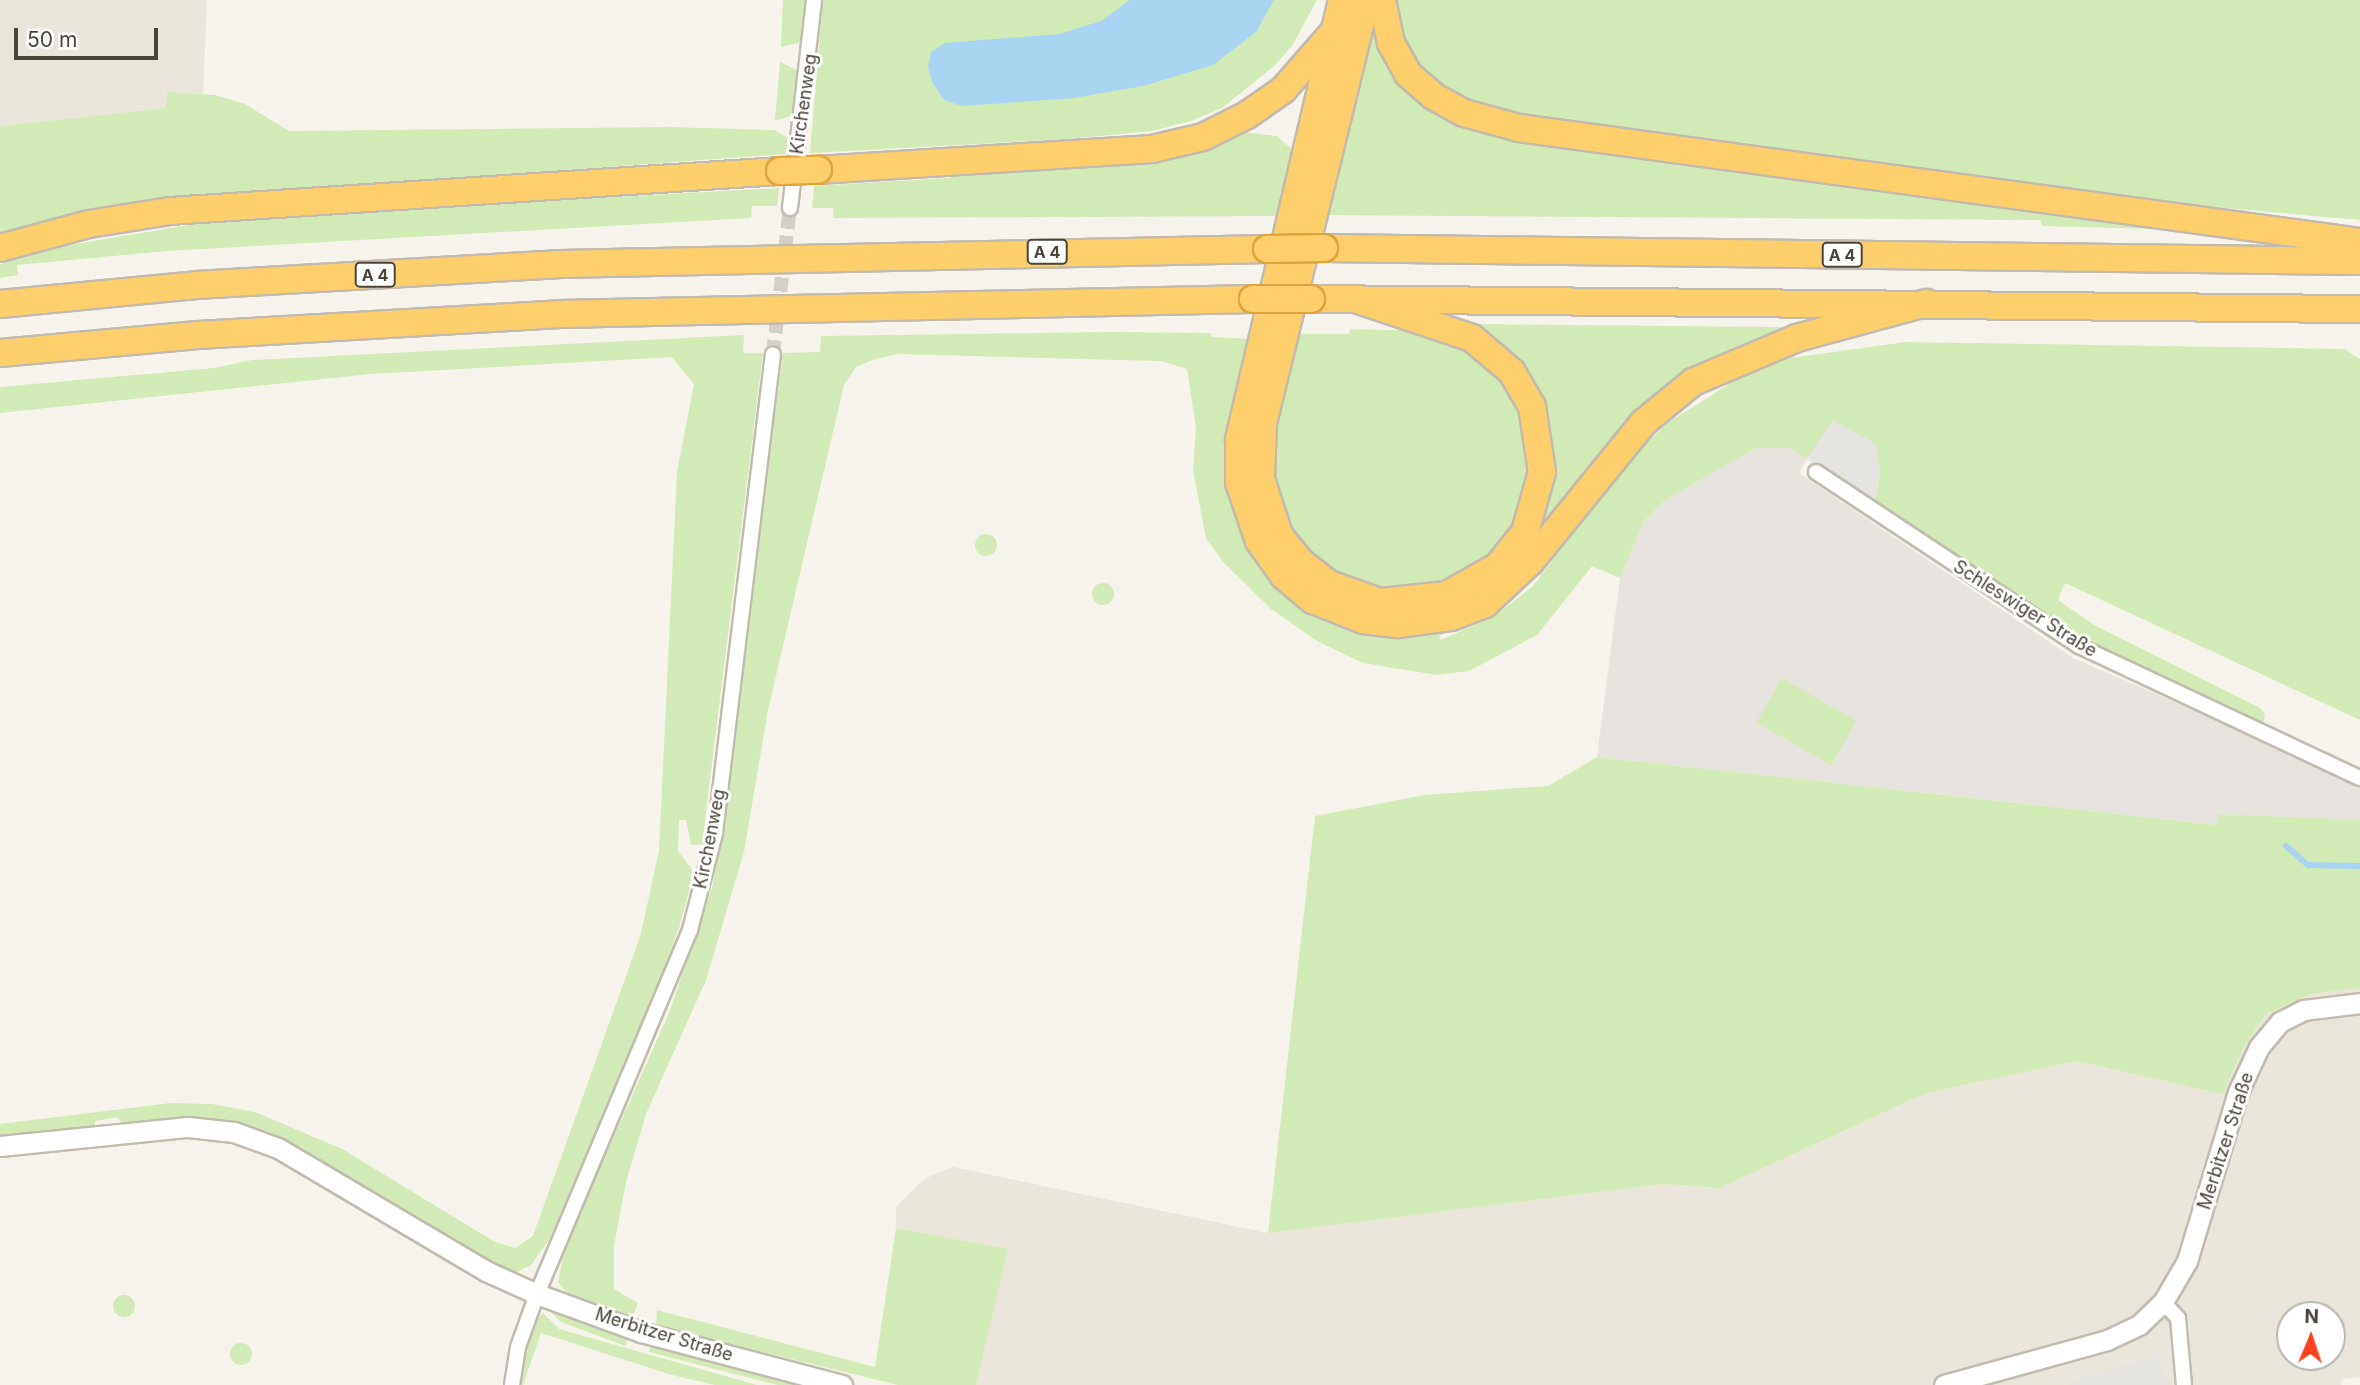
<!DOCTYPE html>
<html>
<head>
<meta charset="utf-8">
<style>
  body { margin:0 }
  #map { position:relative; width:2360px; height:1385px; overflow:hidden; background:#f6f3ec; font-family:Inter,sans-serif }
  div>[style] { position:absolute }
  .residential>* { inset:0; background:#eae5da }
  .industrial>* { inset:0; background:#e6e2dd }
  .green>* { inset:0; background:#d2eab5; transform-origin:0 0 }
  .round { border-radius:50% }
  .parking>* { inset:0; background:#e5e3e0 }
  .water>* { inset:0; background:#a9d4f2 }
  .stream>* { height:6px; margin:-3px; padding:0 3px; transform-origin:3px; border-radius:3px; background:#a9d4f2 }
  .minor-tunnel>* { height:14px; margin-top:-7px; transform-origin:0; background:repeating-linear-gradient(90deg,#d4d0c8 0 14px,transparent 0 21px) }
  .roads { filter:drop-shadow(2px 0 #c2bbae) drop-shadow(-2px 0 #c2bbae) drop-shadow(0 2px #c2bbae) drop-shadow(0 -2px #c2bbae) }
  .minor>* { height:14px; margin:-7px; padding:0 7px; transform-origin:7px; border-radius:7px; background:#fff }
  .tertiary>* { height:19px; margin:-9.5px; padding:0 9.5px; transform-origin:9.5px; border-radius:9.5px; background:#fff }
  .motorway>* { height:26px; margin:-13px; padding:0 13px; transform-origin:13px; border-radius:13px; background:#ffcf6e }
  .bridges { filter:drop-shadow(2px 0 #e0a43c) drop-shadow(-2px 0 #e0a43c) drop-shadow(0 2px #e0a43c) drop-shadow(0 -2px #e0a43c) }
  .motorway-bridge>* { height:26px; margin:-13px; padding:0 13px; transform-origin:13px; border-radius:13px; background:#ffcf6e }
  span { translate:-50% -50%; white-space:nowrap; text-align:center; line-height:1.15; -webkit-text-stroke:6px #fff; paint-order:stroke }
  .shield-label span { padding:2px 5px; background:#fff; border:2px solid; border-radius:5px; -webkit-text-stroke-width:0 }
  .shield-label { font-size:16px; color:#4b4439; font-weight:700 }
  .street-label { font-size:18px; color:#4b4439 }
  .north { position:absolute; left:2276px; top:1301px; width:70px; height:70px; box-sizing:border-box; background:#fff; border:2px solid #b7b4b0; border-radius:50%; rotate:2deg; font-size:19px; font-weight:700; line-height:28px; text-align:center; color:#4b4439 }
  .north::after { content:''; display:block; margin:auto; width:24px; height:32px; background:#fc3f1d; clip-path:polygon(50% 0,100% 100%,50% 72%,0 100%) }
  .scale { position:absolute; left:14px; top:28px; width:144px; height:32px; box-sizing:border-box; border:4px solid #4b4439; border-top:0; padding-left:9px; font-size:21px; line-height:24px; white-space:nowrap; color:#4b4439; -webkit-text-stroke:5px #fff; paint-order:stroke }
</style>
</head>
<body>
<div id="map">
  <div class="residential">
    <div style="clip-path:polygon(0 0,207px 0,203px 94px,168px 92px,166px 108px,0 126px)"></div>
    <div style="clip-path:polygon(evenodd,2360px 988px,2360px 1377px,2342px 1379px,2341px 1385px,976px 1385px,1007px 1249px,896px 1228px,896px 1207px,924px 1179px,953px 1167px,1268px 1233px,1664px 1184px,1720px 1188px,1926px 1093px,2076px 1061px,2223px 1094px,2241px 1052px,2265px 1015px,2311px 994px,2360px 988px,2290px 1315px,2332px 1315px,2332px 1357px,2290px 1357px,2290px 1315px)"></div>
  </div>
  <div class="industrial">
    <div style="clip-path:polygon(1771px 445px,1790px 448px,1807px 459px,1799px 473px,2073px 658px,2350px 778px,2360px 787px,2360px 820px,2219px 814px,2218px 825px,1597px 757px,1620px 578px,1644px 521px,1665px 500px,1756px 448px)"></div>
  </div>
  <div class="green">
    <div style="clip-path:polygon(783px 0,805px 0,803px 42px,781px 47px)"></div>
    <div style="clip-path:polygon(823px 0,1317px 0,1292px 46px,1273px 67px,1222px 108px,1191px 121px,1152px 131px,1068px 139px,810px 153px)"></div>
    <div style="clip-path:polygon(1391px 0,2360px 0,2360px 220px,2191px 205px,2189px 209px,1468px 108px,1413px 69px)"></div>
    <div style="clip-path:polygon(1371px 18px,1429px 106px,2194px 230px,2042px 226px,2041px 220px,1323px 215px)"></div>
    <div style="clip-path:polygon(780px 62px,797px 70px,798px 78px,793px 115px,775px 121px)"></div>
    <div style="clip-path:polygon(167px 92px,215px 95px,245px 104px,289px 131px,670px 127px,774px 130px,790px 139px,786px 154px,166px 199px,0 240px,0 126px,166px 108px)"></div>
    <div style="clip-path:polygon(1243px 132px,1277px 136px,1297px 154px,1280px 216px,833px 218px,833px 208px,812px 208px,814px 186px,950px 178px,952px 174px,1207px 146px)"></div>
    <div style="clip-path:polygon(779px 188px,777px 206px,752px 206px,751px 218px,167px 251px,17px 265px,18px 275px,0 278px,0 264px,69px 245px,231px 218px)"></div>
    <div style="clip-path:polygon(1464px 324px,1793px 327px,1624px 427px,1534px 540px,1545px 430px)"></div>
    <div style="clip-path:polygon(1350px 329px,1424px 331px,1466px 346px,1514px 389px,1533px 453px,1525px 510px,1481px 571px,1404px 595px,1336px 580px,1286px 532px,1268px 452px,1292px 334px,1349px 334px)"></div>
    <div style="clip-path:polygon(1109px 332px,1211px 333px,1211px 337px,1252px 339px,1249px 544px,1454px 629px,1439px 636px,1441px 640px,1495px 616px,1533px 586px,1628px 460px,1669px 422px,1734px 381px,1790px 358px,1906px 342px,2344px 349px,2360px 359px,2360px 720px,2065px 583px,2058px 600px,2094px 625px,2260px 708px,2265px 714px,2263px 724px,2087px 645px,1875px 504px,1880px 472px,1833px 420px,1807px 459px,1790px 448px,1756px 448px,1665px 500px,1644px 521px,1620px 578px,1592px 566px,1537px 635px,1469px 671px,1437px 675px,1363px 663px,1317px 641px,1271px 609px,1223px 562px,1206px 538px,1193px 471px,1196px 428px,1187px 369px,1161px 361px,897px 354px,872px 360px,856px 367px,844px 385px,768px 710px,744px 852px,706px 980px,646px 1114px,626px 1182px,614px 1246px,614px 1289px,638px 1303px,631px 1320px,570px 1297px,558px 1282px,565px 1246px,669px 1013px,713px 884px,783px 353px,820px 352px,821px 336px)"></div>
    <div style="clip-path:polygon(744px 335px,743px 353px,763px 353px,702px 844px,691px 845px,686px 820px,679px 820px,678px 851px,694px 872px,679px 928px,654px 996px,549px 1240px,531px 1265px,517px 1272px,490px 1262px,287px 1143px,241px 1125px,185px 1118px,124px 1125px,117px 1117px,95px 1121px,95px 1129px,0 1137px,0 1124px,171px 1103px,212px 1104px,255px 1112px,342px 1149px,495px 1242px,515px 1248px,533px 1236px,640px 937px,659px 851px,677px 472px,694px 384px,672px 357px,371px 374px,0 413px,0 387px,214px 368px,252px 360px)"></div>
    <div class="round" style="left:975px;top:534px;width:22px;height:22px"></div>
    <div class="round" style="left:1092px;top:583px;width:22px;height:22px"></div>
    <div style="left:1782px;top:678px;width:86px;height:51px;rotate:30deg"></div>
    <div style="clip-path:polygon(1597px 757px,2217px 825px,2219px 814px,2360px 820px,2360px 988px,2311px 994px,2265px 1015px,2241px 1052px,2223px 1094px,2076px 1061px,1926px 1093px,1720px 1188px,1664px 1184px,1268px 1233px,1315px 816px,1425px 795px,1548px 786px)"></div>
    <div style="clip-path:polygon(896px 1228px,1008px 1249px,976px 1385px,898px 1385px,656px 1326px,657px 1310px,875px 1367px)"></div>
    <div class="round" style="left:113px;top:1295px;width:22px;height:22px"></div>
    <div style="clip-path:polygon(551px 1312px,628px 1340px,625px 1346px,561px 1322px)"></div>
    <div style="clip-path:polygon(543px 1313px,559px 1329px,757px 1385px,715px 1385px,672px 1375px,541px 1333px,523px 1385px,515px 1385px,530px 1326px)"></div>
    <div class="round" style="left:230px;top:1343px;width:22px;height:22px"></div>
    <div style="clip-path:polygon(650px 1346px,800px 1385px,778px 1385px,649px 1352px)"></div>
  </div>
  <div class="parking">
    <div style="clip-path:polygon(1833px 420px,1876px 444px,1880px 472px,1875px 504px,1807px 459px)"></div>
    <div style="clip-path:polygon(2160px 1355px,2167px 1385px,2068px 1385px,2078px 1378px)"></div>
  </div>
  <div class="water">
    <div style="clip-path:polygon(1130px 0,1274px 0,1256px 32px,1213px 65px,1143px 86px,1074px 98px,962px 106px,944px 100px,932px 82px,928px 66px,931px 52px,945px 43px,1059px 34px,1101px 21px)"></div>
  </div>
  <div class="stream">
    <div style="left:2286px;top:846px;width:29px;rotate:41deg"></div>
    <div style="left:2308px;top:865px;width:52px;rotate:1.1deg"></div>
  </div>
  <div class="minor-tunnel">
    <div style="left:773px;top:354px;width:147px;rotate:-83.4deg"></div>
  </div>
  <div class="roads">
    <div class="minor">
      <div style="left:790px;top:208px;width:209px;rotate:-83.4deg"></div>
      <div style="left:1816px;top:472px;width:315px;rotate:33.5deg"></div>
      <div style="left:2079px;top:646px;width:310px;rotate:25.2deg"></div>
      <div style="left:2163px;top:1302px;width:22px;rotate:47deg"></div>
      <div style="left:2178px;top:1318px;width:67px;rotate:84.9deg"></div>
      <div style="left:512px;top:1385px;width:38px;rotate:-81deg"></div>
      <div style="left:518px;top:1347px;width:56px;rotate:-70.3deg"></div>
      <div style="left:537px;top:1294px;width:395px;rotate:-67.2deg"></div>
      <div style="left:690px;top:930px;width:100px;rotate:-75.5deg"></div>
      <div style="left:715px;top:833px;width:482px;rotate:-83.1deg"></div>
    </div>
    <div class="tertiary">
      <div style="left:0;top:1146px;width:189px;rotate:-5.8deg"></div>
      <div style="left:188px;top:1127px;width:46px;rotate:6.2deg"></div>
      <div style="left:234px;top:1132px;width:47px;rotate:20deg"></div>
      <div style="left:278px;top:1148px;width:242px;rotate:30.6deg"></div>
      <div style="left:486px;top:1271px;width:56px;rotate:24.3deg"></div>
      <div style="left:537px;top:1294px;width:111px;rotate:20.1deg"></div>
      <div style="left:641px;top:1332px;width:208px;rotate:14.8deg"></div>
      <div style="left:1944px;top:1385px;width:169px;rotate:-15.4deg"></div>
      <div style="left:2107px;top:1340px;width:35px;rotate:-25deg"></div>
      <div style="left:2139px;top:1325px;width:33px;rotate:-44deg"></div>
      <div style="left:2163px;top:1302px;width:48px;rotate:-59.7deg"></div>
      <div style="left:2187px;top:1261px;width:177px;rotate:-73.2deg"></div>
      <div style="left:2238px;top:1092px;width:50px;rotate:-65deg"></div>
      <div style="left:2259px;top:1047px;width:33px;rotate:-50deg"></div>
      <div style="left:2280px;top:1022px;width:27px;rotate:-27deg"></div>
      <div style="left:2304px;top:1010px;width:56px;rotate:-7.1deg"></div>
    </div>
    <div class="motorway">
      <div style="left:1342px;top:0;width:452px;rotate:103.2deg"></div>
      <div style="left:1239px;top:440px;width:42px;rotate:90deg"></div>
      <div style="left:1239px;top:482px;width:62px;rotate:71.3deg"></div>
      <div style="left:1259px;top:541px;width:43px;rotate:54.5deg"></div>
      <div style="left:1284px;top:576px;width:38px;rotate:40deg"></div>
      <div style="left:1313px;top:600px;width:54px;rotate:21.8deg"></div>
      <div style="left:1363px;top:620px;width:35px;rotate:7deg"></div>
      <div style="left:1398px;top:624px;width:53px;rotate:-7.5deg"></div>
      <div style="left:1451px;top:617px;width:36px;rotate:-21deg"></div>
      <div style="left:1485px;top:604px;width:63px;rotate:-43.1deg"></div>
      <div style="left:1531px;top:561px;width:178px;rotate:-50.9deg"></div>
      <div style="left:1643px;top:423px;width:65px;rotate:-39.4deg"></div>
      <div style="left:1693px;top:382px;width:113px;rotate:-22.9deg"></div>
      <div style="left:1797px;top:338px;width:134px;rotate:-15.2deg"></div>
      <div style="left:1382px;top:0;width:44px;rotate:78.2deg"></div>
      <div style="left:1391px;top:43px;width:35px;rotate:61deg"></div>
      <div style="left:1408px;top:74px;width:33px;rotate:41deg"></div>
      <div style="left:1433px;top:96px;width:35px;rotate:29deg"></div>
      <div style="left:1464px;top:113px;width:57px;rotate:15.3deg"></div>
      <div style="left:1519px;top:128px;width:849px;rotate:7.72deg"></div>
      <div style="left:818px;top:170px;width:335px;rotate:-3.6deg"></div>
      <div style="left:1152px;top:149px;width:52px;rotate:-13.2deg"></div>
      <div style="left:1203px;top:137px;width:49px;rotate:-26.6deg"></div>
      <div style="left:1247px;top:115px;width:44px;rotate:-34.8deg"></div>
      <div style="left:1283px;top:90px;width:73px;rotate:-48.9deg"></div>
      <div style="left:0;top:248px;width:92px;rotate:-15.1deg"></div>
      <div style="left:89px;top:224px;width:82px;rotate:-9.1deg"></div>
      <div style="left:170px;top:211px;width:611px;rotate:-3.75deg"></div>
      <div style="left:1324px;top:248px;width:1036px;rotate:0.72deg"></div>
      <div style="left:1311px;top:299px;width:1049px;rotate:0.55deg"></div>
      <div style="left:1355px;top:299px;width:123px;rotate:18.4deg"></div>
      <div style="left:1472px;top:338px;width:52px;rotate:40.4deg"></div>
      <div style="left:1512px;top:372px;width:39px;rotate:60deg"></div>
      <div style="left:1532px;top:406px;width:67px;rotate:81.4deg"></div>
      <div style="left:1542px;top:472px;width:62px;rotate:105.8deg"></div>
      <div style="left:1525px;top:532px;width:43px;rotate:128.5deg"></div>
      <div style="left:1498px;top:566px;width:59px;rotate:150.4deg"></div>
      <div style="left:1447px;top:595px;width:67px;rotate:174deg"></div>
      <div style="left:1380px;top:602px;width:54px;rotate:-160.6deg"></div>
      <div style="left:1329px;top:584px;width:37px;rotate:-142deg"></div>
      <div style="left:1300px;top:561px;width:33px;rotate:-129deg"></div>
      <div style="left:1279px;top:535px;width:59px;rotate:-107.8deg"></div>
      <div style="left:1261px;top:479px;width:56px;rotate:-88deg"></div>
      <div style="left:1263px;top:423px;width:435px;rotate:-76.3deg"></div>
      <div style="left:0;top:304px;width:197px;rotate:-5.5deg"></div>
      <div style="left:196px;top:285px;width:366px;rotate:-3.3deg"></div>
      <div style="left:561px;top:264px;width:706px;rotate:-1.22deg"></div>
      <div style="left:0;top:353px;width:199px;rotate:-5.2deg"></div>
      <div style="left:198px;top:335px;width:363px;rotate:-3.3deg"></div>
      <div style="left:560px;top:314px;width:693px;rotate:-1.24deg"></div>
    </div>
  </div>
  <div class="bridges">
    <div class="motorway-bridge">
      <div style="left:780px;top:171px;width:38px;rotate:-2deg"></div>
      <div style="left:1267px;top:249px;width:57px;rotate:-1deg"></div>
      <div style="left:1253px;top:299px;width:58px"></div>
    </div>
  </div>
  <div class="shield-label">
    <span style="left:1047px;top:252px">A 4</span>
    <span style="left:1842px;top:255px">A 4</span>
    <span style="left:375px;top:275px">A 4</span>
  </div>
  <div class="street-label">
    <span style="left:804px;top:104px;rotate:-82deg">Kirchenweg</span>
    <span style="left:2025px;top:609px;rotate:32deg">Schleswiger Straße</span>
    <span style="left:710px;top:839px;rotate:-79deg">Kirchenweg</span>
    <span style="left:2226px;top:1141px;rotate:-72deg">Merbitzer Straße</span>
    <span style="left:664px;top:1335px;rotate:17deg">Merbitzer Straße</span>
  </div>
  <div class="north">N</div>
  <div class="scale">50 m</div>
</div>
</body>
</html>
